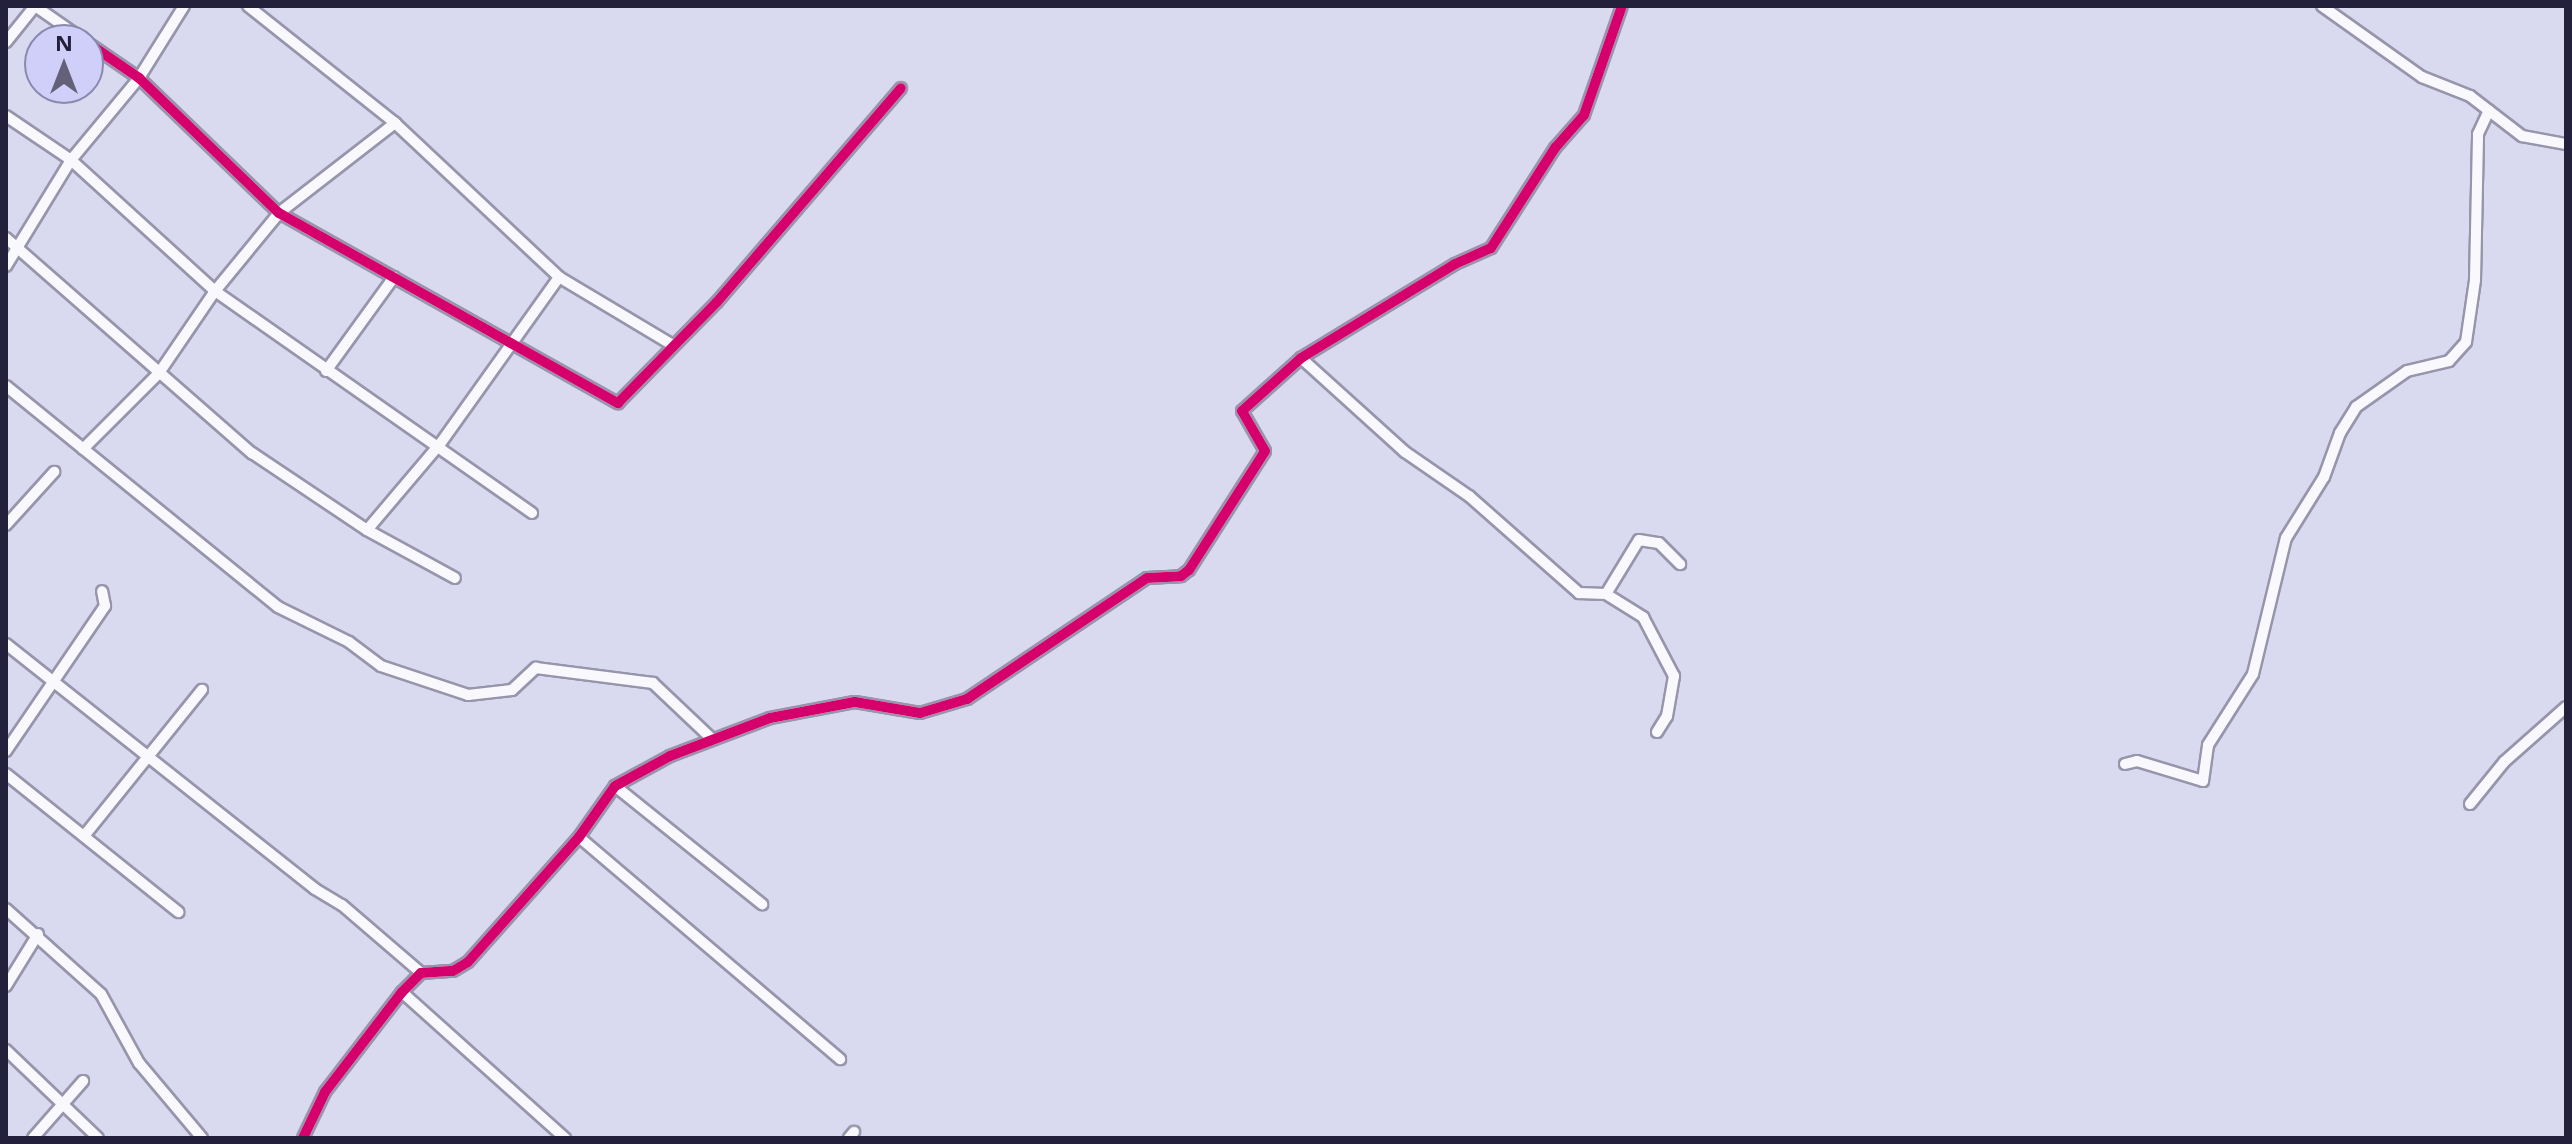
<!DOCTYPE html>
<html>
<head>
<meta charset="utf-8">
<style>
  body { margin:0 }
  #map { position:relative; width:2572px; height:1144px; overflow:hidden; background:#d9d9ef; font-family:"Open Sans",sans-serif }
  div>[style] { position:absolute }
  .roads { filter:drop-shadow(2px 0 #9795ab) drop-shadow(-2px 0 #9795ab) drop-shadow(0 2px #9795ab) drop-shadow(0 -2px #9795ab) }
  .minor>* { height:10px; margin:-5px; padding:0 5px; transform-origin:5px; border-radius:5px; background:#f9f9fd }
  .cycleway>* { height:10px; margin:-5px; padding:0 5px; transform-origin:5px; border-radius:5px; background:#d6006c }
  span { translate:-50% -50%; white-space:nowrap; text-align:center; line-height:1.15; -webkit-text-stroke:6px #d0cff9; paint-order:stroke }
  .frame { position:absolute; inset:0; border:8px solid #22203a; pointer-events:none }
  .north { position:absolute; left:24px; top:24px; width:80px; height:80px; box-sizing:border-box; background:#d0cff9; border:2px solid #8a89ad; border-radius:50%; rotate:0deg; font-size:22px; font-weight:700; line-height:32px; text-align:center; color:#22203a }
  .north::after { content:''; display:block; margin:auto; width:28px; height:36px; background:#626179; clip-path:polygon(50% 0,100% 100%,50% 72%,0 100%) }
</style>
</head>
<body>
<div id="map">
  <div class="roads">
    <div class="minor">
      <div style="left:35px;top:6px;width:60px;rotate:34.8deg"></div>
      <div style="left:248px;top:6px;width:188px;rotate:38.5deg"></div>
      <div style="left:395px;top:123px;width:225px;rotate:43.2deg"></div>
      <div style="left:559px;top:277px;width:131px;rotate:30.9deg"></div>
      <div style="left:2322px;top:6px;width:123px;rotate:35.4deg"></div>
      <div style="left:2422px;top:77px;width:52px;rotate:21.6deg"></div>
      <div style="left:2470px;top:96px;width:66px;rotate:37.6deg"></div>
      <div style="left:2522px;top:136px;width:45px;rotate:10.3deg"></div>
      <div style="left:6px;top:42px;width:46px;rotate:-51.1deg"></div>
      <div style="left:88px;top:43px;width:62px;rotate:34.5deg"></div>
      <div style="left:139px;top:78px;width:194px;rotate:44deg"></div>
      <div style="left:279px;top:213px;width:389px;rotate:29.3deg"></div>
      <div style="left:618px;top:403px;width:141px;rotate:-45.6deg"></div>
      <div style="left:717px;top:302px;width:282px;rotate:-49.3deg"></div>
      <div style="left:6px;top:116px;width:78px;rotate:34.1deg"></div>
      <div style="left:71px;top:160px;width:195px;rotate:42.3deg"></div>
      <div style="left:215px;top:291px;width:387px;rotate:35deg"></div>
      <div style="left:6px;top:238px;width:327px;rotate:41.2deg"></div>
      <div style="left:252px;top:453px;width:138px;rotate:33.8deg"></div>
      <div style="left:367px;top:530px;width:100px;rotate:28.6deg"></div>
      <div style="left:6px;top:266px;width:124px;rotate:-58.5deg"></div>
      <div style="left:71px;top:160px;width:107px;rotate:-50.3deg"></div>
      <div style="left:139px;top:78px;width:85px;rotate:-58deg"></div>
      <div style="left:1301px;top:358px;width:140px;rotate:42.1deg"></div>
      <div style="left:1405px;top:452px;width:78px;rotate:34.5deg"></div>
      <div style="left:1469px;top:496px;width:147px;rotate:41.4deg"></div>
      <div style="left:1579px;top:593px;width:27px;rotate:2deg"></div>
      <div style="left:1606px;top:594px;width:44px;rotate:31.9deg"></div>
      <div style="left:1643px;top:617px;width:67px;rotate:62.3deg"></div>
      <div style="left:1674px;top:676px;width:41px;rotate:99.9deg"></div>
      <div style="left:1667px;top:716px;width:19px;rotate:122deg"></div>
      <div style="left:326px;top:371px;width:116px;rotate:-54.1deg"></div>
      <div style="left:6px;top:386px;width:350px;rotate:39.1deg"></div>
      <div style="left:278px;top:607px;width:79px;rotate:26.2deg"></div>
      <div style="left:349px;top:642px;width:40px;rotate:37deg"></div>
      <div style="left:381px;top:666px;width:92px;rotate:18.4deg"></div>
      <div style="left:468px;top:695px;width:44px;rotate:-6.5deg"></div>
      <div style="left:512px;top:690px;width:33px;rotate:-43deg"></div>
      <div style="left:536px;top:668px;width:118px;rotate:7.3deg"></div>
      <div style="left:653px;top:683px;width:81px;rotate:43.5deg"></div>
      <div style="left:83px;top:449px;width:107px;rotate:-45deg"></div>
      <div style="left:159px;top:373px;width:99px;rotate:-55.7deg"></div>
      <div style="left:215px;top:291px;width:101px;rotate:-50.6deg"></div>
      <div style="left:279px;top:213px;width:147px;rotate:-37.8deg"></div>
      <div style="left:6px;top:525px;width:72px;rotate:-47.8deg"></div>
      <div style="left:367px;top:530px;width:113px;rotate:-49.7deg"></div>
      <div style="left:440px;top:444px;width:205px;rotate:-54.5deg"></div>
      <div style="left:1606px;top:594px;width:63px;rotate:-58.6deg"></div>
      <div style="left:1639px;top:540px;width:20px;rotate:9deg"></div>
      <div style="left:1659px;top:543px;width:30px;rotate:45deg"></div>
      <div style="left:6px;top:644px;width:394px;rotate:38.4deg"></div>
      <div style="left:315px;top:889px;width:31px;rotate:31deg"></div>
      <div style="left:342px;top:905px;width:104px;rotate:40.7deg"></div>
      <div style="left:6px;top:751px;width:176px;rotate:-55.7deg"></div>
      <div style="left:105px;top:606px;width:15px;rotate:-101deg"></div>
      <div style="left:2125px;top:764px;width:12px;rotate:-14deg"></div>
      <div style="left:2137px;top:761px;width:69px;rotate:16.9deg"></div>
      <div style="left:2203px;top:781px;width:36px;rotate:-82deg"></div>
      <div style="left:2208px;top:745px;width:84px;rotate:-57.6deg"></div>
      <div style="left:2253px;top:674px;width:140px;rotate:-76.4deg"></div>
      <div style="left:2286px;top:538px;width:72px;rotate:-58.1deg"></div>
      <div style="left:2324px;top:477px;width:47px;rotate:-70deg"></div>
      <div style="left:2340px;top:433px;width:31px;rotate:-58deg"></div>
      <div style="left:2356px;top:407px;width:62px;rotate:-35.2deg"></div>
      <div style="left:2407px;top:371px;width:43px;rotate:-13.4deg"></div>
      <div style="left:2449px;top:361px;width:25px;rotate:-48deg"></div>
      <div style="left:2466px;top:342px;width:63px;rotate:-81.7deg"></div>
      <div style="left:2475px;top:280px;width:146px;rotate:-88.8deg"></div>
      <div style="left:2478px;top:134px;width:26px;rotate:-65deg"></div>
      <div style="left:6px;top:774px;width:221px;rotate:38.7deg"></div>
      <div style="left:615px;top:786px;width:189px;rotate:38.8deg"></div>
      <div style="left:2470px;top:804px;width:54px;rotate:-51deg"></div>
      <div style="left:2504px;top:762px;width:83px;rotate:-41.6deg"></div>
      <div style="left:84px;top:836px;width:188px;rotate:-51.1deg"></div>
      <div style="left:579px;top:837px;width:343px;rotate:40.4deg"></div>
      <div style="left:6px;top:909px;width:127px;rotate:41.8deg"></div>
      <div style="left:101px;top:994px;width:79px;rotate:61.2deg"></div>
      <div style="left:139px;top:1063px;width:98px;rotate:50deg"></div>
      <div style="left:6px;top:986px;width:61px;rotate:-58.4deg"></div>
      <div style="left:402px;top:992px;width:219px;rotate:41.9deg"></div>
      <div style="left:6px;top:1050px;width:127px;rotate:43.7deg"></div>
      <div style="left:33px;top:1138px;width:76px;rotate:-48.7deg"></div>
      <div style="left:303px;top:1138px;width:51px;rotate:-64.4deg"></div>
      <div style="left:325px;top:1092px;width:126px;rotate:-52.4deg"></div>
      <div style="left:402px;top:992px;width:27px;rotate:-45deg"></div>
      <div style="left:421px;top:973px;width:32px;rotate:-4deg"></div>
      <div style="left:453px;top:971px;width:17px;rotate:-31deg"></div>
      <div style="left:468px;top:962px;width:167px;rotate:-48.4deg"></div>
      <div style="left:579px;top:837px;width:62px;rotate:-54.8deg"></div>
      <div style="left:615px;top:786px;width:63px;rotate:-28.6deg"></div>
      <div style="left:670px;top:756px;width:107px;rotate:-20.8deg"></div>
      <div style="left:770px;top:718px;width:86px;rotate:-10.7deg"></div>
      <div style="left:855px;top:702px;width:66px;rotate:9.6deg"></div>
      <div style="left:920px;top:713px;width:49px;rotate:-16.6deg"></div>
      <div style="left:967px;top:699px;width:217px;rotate:-33.9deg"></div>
      <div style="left:1147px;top:578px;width:34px;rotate:-3deg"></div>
      <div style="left:1181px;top:576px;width:10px;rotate:-37deg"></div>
      <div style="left:1189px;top:570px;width:141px;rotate:-57.4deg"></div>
      <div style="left:1265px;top:451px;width:46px;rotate:-119.9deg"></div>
      <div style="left:1242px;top:411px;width:79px;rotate:-41.9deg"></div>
      <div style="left:1301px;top:358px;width:180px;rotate:-31.4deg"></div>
      <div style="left:1455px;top:264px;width:39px;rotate:-24deg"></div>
      <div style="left:1491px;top:248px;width:119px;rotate:-57.4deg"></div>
      <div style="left:1555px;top:148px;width:44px;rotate:-48.7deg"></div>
      <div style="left:1584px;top:115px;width:115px;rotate:-70.8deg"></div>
      <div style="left:849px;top:1138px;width:8px;rotate:-50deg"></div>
    </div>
  </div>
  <div class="cycleway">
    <div style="left:88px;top:43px;width:62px;rotate:34.5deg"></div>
    <div style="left:139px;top:78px;width:194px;rotate:44deg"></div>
    <div style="left:279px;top:213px;width:389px;rotate:29.3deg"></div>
    <div style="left:618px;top:403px;width:141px;rotate:-45.6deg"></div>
    <div style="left:717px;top:302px;width:282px;rotate:-49.3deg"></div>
    <div style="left:303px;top:1138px;width:51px;rotate:-64.4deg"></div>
    <div style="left:325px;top:1092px;width:126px;rotate:-52.4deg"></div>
    <div style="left:402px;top:992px;width:27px;rotate:-45deg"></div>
    <div style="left:421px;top:973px;width:32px;rotate:-4deg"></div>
    <div style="left:453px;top:971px;width:17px;rotate:-31deg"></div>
    <div style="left:468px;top:962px;width:167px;rotate:-48.4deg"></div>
    <div style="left:579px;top:837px;width:62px;rotate:-54.8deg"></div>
    <div style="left:615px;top:786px;width:63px;rotate:-28.6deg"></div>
    <div style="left:670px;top:756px;width:107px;rotate:-20.8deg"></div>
    <div style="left:770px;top:718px;width:86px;rotate:-10.7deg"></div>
    <div style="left:855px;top:702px;width:66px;rotate:9.6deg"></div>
    <div style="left:920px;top:713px;width:49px;rotate:-16.6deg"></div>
    <div style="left:967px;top:699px;width:217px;rotate:-33.9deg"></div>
    <div style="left:1147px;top:578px;width:34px;rotate:-3deg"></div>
    <div style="left:1181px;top:576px;width:10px;rotate:-37deg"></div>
    <div style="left:1189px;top:570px;width:141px;rotate:-57.4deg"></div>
    <div style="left:1265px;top:451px;width:46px;rotate:-119.9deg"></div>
    <div style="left:1242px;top:411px;width:79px;rotate:-41.9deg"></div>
    <div style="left:1301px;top:358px;width:180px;rotate:-31.4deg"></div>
    <div style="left:1455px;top:264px;width:39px;rotate:-24deg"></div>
    <div style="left:1491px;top:248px;width:119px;rotate:-57.4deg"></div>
    <div style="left:1555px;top:148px;width:44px;rotate:-48.7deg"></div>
    <div style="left:1584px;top:115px;width:115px;rotate:-70.8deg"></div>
  </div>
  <div class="frame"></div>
  <div class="north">N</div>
</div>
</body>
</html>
